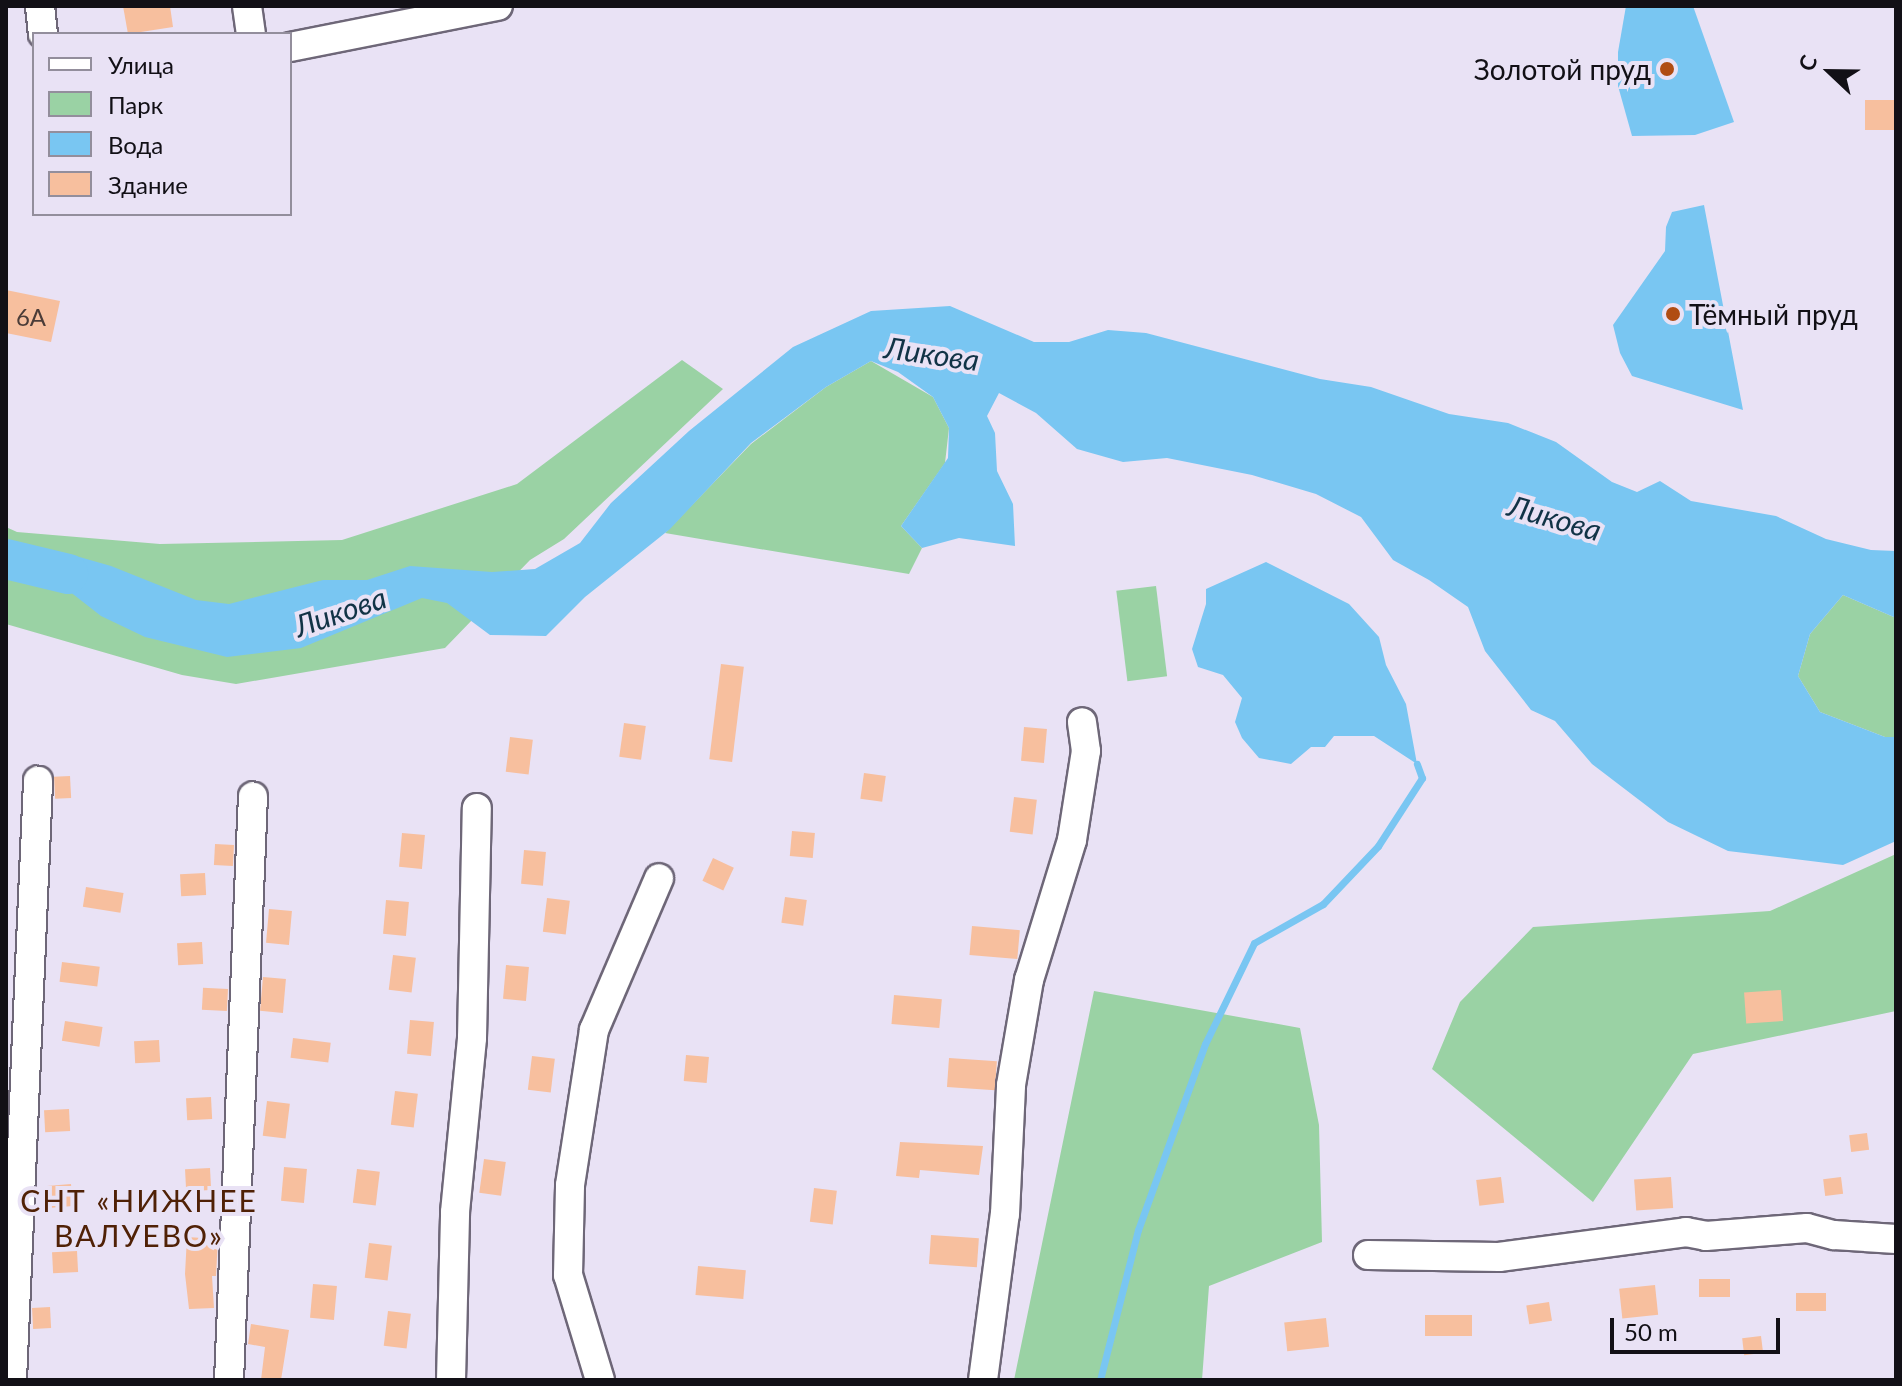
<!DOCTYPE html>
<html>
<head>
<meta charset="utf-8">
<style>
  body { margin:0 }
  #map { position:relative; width:1902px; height:1386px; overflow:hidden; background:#e9e2f5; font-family:Lato,sans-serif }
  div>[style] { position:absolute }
  .green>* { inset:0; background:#9ad2a4; transform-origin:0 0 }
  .water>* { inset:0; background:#79c6f2 }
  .stream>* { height:7px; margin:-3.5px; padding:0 3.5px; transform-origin:3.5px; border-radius:3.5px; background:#79c6f2 }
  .river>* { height:40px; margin:-20px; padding:0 20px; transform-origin:20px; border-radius:20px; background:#79c6f2 }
  .building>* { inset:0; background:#f7bf9e; transform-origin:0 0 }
  .roads { filter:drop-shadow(2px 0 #6e6778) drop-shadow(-2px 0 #6e6778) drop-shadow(0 2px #6e6778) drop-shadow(0 -2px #6e6778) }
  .minor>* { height:28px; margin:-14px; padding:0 14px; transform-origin:14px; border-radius:14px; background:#fff }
  .dots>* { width:22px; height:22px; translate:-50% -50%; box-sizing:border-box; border:4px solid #e9e2f5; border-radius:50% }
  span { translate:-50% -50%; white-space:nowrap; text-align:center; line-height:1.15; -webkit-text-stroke:8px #e9e2f5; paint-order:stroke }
  .number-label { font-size:24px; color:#4b3c38 }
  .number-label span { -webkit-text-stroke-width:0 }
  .poi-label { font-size:28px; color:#121016 }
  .right { translate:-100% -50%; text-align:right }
  .left { translate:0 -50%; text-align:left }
  .water-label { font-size:30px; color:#113346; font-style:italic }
  .neighbourhood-label { font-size:30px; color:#502106; letter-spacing:2px }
  .frame { position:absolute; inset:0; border:8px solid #121016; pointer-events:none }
  .legend { position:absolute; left:32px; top:32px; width:260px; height:184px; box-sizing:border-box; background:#e9e2f5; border:2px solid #938e9c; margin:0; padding:10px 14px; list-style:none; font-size:24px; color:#121016 }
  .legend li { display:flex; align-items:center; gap:16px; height:40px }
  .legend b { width:40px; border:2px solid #938e9c }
  .north { position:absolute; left:1790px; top:32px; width:80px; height:80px; -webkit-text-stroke:6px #e9e2f5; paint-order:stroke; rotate:292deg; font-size:22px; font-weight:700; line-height:32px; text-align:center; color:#121016 }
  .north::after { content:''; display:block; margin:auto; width:28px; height:36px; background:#121016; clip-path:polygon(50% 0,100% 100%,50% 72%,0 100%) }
  .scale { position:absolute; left:1610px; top:1318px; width:170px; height:36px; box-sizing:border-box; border:4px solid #121016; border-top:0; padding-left:10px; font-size:24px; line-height:28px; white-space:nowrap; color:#121016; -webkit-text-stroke:6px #e9e2f5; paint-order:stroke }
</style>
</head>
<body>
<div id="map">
  <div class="green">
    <div style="clip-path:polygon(682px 360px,723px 389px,564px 539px,530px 560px,445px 648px,236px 684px,182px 675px,6px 624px,6px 527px,17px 532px,160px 544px,342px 540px,517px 484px)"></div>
    <div style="clip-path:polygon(871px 361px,933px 397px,949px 428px,945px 463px,901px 526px,922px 548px,909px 574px,665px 533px,751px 444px,826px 387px)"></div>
    <div style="left:1156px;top:586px;width:91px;height:40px;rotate:83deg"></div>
    <div style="clip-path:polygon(1843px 595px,1896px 618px,1896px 737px,1885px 737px,1820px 712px,1798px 676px,1810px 634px)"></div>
    <div style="clip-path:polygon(1896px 854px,1896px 1011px,1693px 1054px,1593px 1202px,1432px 1069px,1460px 1002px,1533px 927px,1770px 911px)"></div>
    <div style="clip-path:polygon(1094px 991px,1300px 1028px,1319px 1125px,1322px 1242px,1209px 1286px,1202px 1380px,1014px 1380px)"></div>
  </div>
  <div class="water">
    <div style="clip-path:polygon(1626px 6px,1693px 6px,1734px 122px,1695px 135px,1632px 136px,1618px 86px,1618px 52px)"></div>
    <div style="clip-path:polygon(1704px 205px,1718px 279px,1743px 410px,1632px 376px,1620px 353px,1613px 325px,1665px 251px,1666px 227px,1672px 212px)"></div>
    <div style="clip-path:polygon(950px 306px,1034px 342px,1069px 342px,1108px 330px,1146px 333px,1320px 379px,1371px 387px,1449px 414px,1508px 423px,1556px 442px,1612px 482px,1637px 492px,1660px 481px,1691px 501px,1776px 516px,1826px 539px,1871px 550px,1896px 551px,1896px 618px,1843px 595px,1810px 634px,1798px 676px,1820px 712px,1885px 737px,1896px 737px,1896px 841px,1843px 865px,1728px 851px,1668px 822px,1592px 764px,1555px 721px,1531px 710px,1485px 651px,1468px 607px,1429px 580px,1393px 560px,1361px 517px,1316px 494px,1252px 475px,1167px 458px,1123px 462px,1077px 449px,1036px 413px,999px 393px,987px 416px,995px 433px,997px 471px,1013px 504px,1015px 546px,959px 538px,922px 548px,901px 526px,948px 458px,949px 428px,933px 397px,898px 372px,871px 361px,826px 387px,751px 443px,670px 529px,585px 597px,546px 636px,490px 635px,447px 603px,422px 598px,301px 648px,227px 657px,145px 637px,101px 616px,69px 591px,35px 578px,15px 560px,69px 554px,111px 566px,196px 600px,229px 604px,323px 580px,367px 580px,410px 566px,492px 572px,535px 569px,580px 543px,611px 503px,689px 431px,793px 347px,871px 311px)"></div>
    <div style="clip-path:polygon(1266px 562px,1349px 604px,1379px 637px,1386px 665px,1406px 704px,1417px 764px,1374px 736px,1334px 736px,1325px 747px,1311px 747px,1291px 764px,1259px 758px,1242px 738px,1235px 722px,1242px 698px,1223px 675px,1198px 667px,1192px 649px,1206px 604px,1206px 589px)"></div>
  </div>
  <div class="stream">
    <div style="left:1100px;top:1380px;width:155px;rotate:-75.8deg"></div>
    <div style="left:1138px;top:1230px;width:198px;rotate:-70.2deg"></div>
    <div style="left:1205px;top:1044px;width:112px;rotate:-64.1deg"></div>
    <div style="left:1254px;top:943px;width:79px;rotate:-29.5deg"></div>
    <div style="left:1323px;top:904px;width:80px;rotate:-46.5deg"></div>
    <div style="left:1378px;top:846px;width:81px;rotate:-57.1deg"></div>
    <div style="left:1422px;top:778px;width:15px;rotate:-110deg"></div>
  </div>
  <div class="river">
    <div style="left:6px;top:559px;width:64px;rotate:13.6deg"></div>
  </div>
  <div class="building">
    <div style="clip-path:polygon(123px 6px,170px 6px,173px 27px,128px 34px)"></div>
    <div style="left:1896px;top:100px;width:30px;height:31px;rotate:90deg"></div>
    <div style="clip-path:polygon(6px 290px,60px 301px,51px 342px,6px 333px)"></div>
    <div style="left:721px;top:664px;width:23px;height:96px;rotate:7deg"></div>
    <div style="left:624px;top:723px;width:22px;height:34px;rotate:8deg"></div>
    <div style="left:1024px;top:727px;width:23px;height:34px;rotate:5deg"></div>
    <div style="left:510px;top:737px;width:23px;height:35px;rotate:7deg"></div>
    <div style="left:864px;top:773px;width:22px;height:26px;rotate:8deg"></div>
    <div style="left:70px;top:776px;width:22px;height:16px;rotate:87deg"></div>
    <div style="left:1014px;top:797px;width:23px;height:35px;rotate:7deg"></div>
    <div style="left:792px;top:831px;width:23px;height:25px;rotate:5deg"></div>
    <div style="left:402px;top:833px;width:23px;height:34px;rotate:5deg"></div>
    <div style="left:234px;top:845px;width:21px;height:19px;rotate:93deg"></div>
    <div style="left:524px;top:850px;width:22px;height:34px;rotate:5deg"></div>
    <div style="left:713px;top:858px;width:23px;height:25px;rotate:25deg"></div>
    <div style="left:205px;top:873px;width:22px;height:25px;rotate:87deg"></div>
    <div style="left:86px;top:887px;width:38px;height:20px;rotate:9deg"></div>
    <div style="left:785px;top:897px;width:22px;height:26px;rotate:8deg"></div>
    <div style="left:547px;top:898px;width:23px;height:34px;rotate:7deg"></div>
    <div style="left:386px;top:900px;width:23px;height:34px;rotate:5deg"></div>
    <div style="left:269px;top:909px;width:23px;height:34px;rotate:5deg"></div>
    <div style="left:972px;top:926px;width:48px;height:29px;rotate:5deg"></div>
    <div style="left:202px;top:942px;width:22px;height:25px;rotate:87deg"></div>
    <div style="left:393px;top:955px;width:23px;height:35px;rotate:7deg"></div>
    <div style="left:62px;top:962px;width:38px;height:20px;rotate:7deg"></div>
    <div style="left:506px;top:965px;width:23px;height:34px;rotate:5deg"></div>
    <div style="left:263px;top:977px;width:23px;height:34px;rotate:5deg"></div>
    <div style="left:228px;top:989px;width:22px;height:25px;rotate:93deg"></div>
    <div style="left:1781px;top:990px;width:31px;height:37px;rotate:86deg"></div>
    <div style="left:894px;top:995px;width:48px;height:29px;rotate:5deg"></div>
    <div style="left:410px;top:1020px;width:24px;height:34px;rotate:5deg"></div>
    <div style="left:65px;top:1021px;width:38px;height:20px;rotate:9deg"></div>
    <div style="left:293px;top:1038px;width:38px;height:20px;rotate:7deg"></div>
    <div style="left:159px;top:1040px;width:22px;height:25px;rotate:87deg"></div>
    <div style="left:686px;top:1055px;width:23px;height:26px;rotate:5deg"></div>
    <div style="left:532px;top:1056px;width:23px;height:34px;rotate:7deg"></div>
    <div style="left:949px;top:1058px;width:48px;height:29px;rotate:4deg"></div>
    <div style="left:395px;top:1091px;width:23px;height:34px;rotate:7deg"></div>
    <div style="left:211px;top:1097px;width:22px;height:25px;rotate:87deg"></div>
    <div style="left:267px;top:1101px;width:23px;height:35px;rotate:7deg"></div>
    <div style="left:69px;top:1109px;width:22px;height:25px;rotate:87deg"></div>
    <div style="left:1867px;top:1133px;width:17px;height:18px;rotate:83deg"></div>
    <div style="clip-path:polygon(900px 1142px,983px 1146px,979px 1175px,920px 1170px,919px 1178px,896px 1176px)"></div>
    <div style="left:484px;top:1159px;width:22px;height:34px;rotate:8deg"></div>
    <div style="left:284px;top:1167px;width:23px;height:34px;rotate:5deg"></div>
    <div style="left:210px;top:1168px;width:22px;height:25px;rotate:87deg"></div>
    <div style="left:357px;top:1169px;width:23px;height:34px;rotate:7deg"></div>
    <div style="left:1501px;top:1177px;width:26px;height:25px;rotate:83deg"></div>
    <div style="left:1671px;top:1177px;width:31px;height:37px;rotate:86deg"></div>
    <div style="left:1841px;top:1177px;width:17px;height:18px;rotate:83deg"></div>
    <div style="left:71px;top:1184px;width:22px;height:24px;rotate:85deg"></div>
    <div style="left:814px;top:1188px;width:23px;height:34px;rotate:7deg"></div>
    <div style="left:931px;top:1235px;width:48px;height:29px;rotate:4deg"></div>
    <div style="clip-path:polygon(187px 1237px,218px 1239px,216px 1276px,212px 1276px,214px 1308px,189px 1309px,185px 1274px)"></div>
    <div style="left:369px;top:1243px;width:23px;height:35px;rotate:7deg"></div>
    <div style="left:77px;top:1251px;width:21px;height:25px;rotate:87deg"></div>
    <div style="left:698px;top:1266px;width:48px;height:29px;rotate:5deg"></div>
    <div style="left:1699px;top:1279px;width:31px;height:18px"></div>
    <div style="left:313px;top:1284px;width:24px;height:34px;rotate:5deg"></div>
    <div style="left:1655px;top:1285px;width:30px;height:36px;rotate:84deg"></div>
    <div style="left:1796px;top:1293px;width:30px;height:18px"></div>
    <div style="left:1549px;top:1302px;width:19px;height:23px;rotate:81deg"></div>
    <div style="left:50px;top:1307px;width:21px;height:18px;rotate:87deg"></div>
    <div style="left:388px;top:1311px;width:23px;height:35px;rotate:7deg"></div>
    <div style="left:1425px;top:1315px;width:47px;height:21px"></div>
    <div style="left:1326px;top:1318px;width:29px;height:42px;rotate:84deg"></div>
    <div style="clip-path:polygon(251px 1324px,289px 1330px,281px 1380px,261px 1380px,265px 1347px,248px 1344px)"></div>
    <div style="left:1761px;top:1336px;width:17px;height:19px;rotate:83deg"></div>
  </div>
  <div class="roads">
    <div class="minor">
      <div style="left:40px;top:6px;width:28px;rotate:84deg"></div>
      <div style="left:247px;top:6px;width:28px;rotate:82deg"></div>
      <div style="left:290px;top:47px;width:212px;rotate:-11.2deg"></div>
      <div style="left:1368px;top:1255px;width:131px;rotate:0.9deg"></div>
      <div style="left:1499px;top:1257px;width:189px;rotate:-7.6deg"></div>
      <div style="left:1686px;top:1232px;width:20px;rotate:11deg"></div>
      <div style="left:1706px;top:1236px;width:101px;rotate:-4.5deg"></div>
      <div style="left:1807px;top:1228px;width:28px;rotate:15deg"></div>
      <div style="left:1834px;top:1235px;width:62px;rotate:3.7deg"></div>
      <div style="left:12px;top:1380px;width:600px;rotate:-87.51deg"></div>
      <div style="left:229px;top:1380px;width:584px;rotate:-87.65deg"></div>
      <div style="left:451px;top:1380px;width:168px;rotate:-88.6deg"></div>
      <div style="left:455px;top:1212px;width:175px;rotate:-84.4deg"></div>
      <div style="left:472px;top:1038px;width:230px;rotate:-88.8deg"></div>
      <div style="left:600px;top:1380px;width:110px;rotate:-106.9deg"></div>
      <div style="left:568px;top:1275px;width:90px;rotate:-88.7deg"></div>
      <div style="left:570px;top:1185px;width:157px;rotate:-81.2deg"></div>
      <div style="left:594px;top:1030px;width:165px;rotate:-66.8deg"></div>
      <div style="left:983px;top:1380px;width:167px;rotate:-82.5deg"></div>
      <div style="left:1005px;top:1214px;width:129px;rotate:-87.3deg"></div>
      <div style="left:1011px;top:1085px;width:107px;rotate:-80.3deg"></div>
      <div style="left:1029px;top:980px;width:146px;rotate:-72.9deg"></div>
      <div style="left:1072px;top:840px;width:90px;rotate:-81.1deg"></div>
      <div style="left:1086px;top:751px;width:29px;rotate:-98deg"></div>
    </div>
  </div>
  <div class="dots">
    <div style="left:1667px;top:69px;background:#b04d13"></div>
    <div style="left:1673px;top:314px;background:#b04d13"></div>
  </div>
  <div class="number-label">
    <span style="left:31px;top:317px">6А</span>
  </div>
  <div class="poi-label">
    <span class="right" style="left:1651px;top:69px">Золотой пруд</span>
    <span class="left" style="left:1689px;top:314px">Тёмный пруд</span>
  </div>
  <div class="water-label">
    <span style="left:932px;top:353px;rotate:8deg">Ликова</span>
    <span style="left:1555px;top:517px;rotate:16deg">Ликова</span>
    <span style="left:340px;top:611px;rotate:-19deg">Ликова</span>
  </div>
  <div class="neighbourhood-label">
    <span style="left:139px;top:1217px">СНТ «НИЖНЕЕ<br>ВАЛУЕВО»</span>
  </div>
  <div class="frame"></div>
  <ul class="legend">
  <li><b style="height:10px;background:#fff"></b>Улица</li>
  <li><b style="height:22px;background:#9ad2a4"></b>Парк</li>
  <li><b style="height:22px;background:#79c6f2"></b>Вода</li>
  <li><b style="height:22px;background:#f7bf9e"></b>Здание</li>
  </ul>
  <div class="north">С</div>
  <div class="scale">50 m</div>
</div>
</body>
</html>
